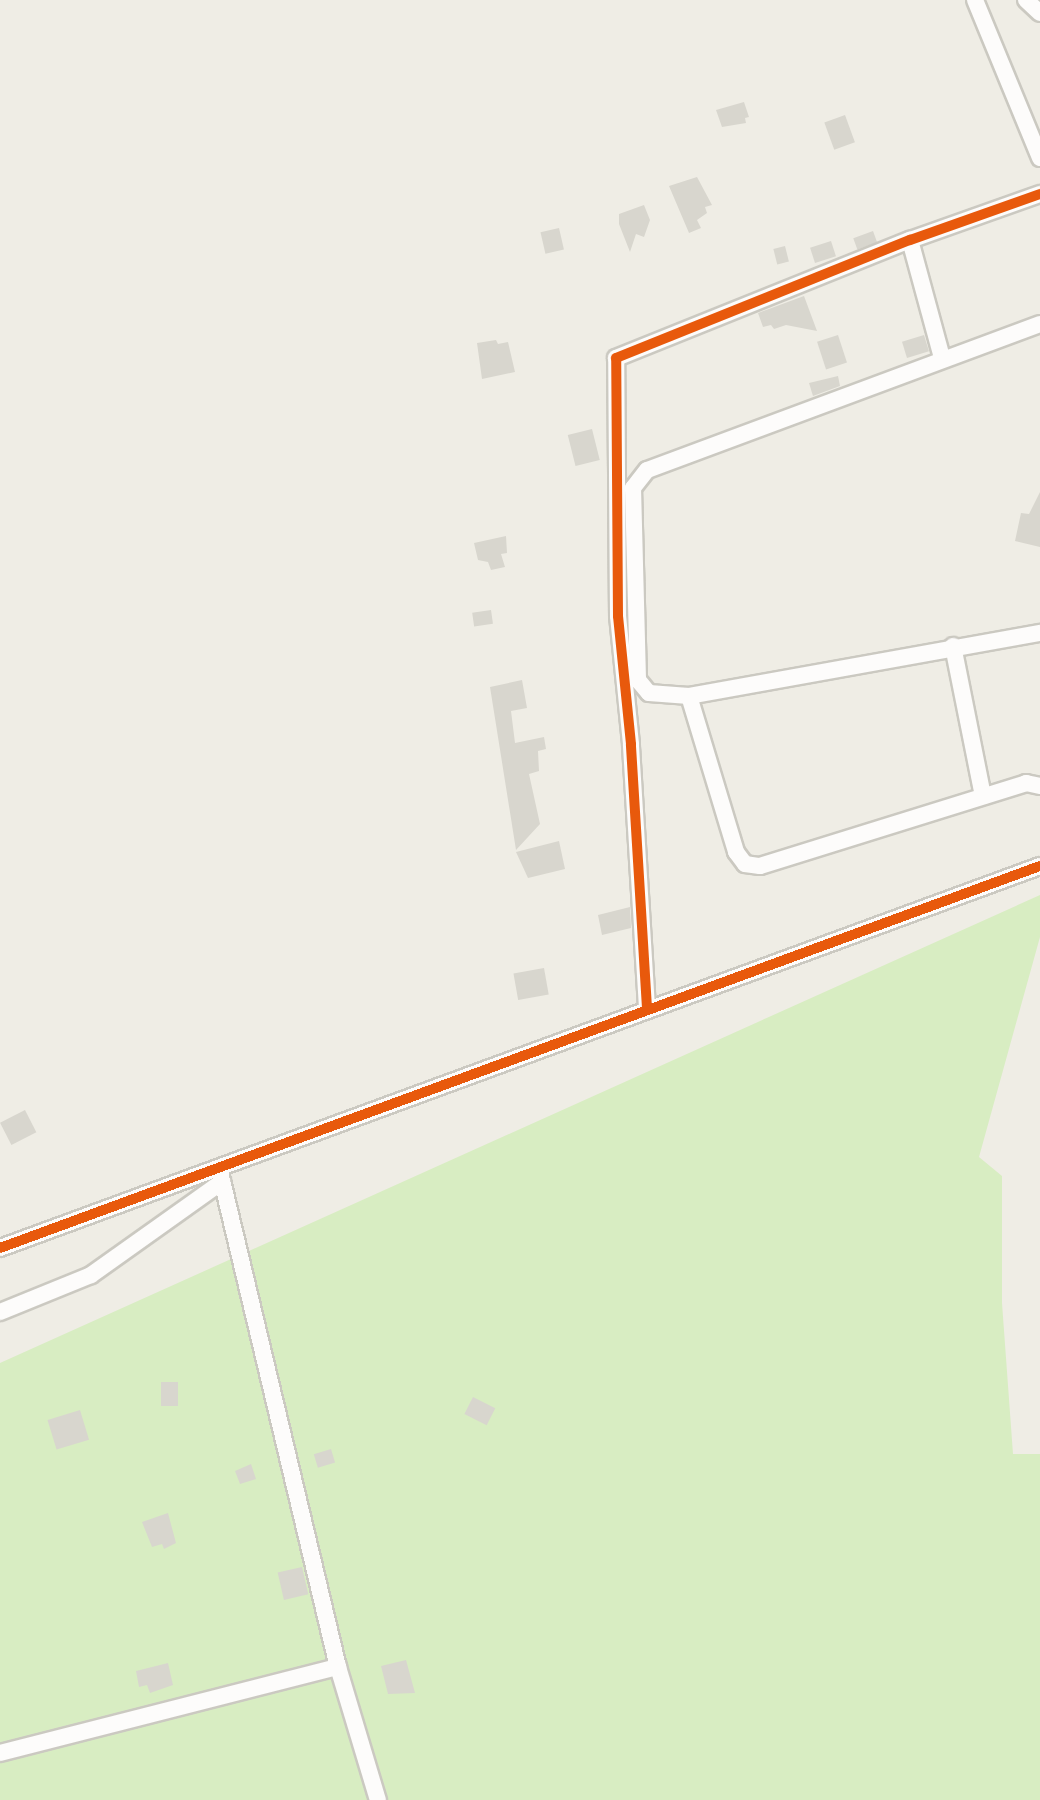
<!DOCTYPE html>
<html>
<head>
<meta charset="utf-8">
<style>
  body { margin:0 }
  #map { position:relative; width:1040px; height:1800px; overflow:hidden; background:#efede5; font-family:"Fira Sans Condensed",sans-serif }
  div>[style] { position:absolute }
  .green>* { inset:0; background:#d8edc2 }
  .building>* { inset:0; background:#d8d6ce; transform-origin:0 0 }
  .roads { filter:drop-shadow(2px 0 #cbc9c1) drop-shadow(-2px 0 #cbc9c1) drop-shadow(0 2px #cbc9c1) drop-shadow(0 -2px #cbc9c1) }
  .street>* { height:16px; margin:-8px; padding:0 8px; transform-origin:8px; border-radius:8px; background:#fdfcfb }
  .cycleway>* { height:10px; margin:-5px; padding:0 5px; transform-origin:5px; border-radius:5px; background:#e8590c }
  span { translate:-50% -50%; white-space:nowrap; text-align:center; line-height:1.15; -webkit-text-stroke:6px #fff; paint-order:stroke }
</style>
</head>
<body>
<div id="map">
  <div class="green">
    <div style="clip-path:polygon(1040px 895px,1040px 937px,979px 1157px,1002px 1176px,1002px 1303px,1013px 1454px,1040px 1454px,1040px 1800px,0 1800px,0 1363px)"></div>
  </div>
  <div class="building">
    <div style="clip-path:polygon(744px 102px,749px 117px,745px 118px,746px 123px,722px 127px,716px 110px)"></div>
    <div style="left:845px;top:115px;width:29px;height:22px;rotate:70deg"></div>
    <div style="clip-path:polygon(697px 177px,712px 205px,705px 207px,707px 213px,697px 220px,701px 228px,689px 233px,669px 186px)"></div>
    <div style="clip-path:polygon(644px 205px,650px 220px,644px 237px,636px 234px,630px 252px,619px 224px,619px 214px)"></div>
    <div style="left:559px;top:228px;width:22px;height:19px;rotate:77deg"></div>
    <div style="left:873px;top:231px;width:12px;height:21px;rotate:70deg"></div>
    <div style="left:831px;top:241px;width:16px;height:22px;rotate:72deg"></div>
    <div style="left:785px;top:246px;width:16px;height:12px;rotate:76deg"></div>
    <div style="clip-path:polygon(804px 296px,817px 331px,786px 325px,774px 329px,771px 325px,763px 327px,758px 313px)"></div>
    <div style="left:838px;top:335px;width:29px;height:22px;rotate:72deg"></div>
    <div style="left:924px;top:335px;width:17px;height:23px;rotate:73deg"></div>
    <div style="clip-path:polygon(496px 340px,498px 344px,508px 342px,515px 372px,482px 379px,477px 343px)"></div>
    <div style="clip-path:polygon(838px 376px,840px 386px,813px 396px,809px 383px)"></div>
    <div style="left:592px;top:429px;width:32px;height:25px;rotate:76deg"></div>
    <div style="clip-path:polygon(1040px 492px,1040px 547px,1015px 541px,1021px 513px,1029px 514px)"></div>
    <div style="clip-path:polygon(506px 536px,507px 553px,501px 554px,505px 567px,491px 570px,488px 562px,478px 560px,474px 543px)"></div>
    <div style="left:491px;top:610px;width:14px;height:19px;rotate:82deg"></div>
    <div style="clip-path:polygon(522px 680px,527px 708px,511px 711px,515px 743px,544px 737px,546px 749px,538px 751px,539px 771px,529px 774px,540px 824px,516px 850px,490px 687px)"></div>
    <div style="clip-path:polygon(559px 841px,565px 869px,528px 878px,516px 852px)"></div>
    <div style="clip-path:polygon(630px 907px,631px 928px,602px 935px,598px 915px)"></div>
    <div style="left:544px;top:968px;width:27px;height:31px;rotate:80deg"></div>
    <div style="left:25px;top:1110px;width:25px;height:28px;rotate:63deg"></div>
    <div style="left:161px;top:1382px;width:17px;height:24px"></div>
    <div style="left:473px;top:1397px;width:25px;height:19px;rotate:27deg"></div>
    <div style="left:80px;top:1410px;width:31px;height:34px;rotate:73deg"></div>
    <div style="left:331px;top:1449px;width:14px;height:18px;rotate:73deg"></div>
    <div style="clip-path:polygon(251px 1464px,256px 1479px,240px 1484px,235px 1471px)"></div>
    <div style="clip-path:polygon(168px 1513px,176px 1543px,164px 1549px,162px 1544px,152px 1547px,142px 1522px)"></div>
    <div style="left:302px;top:1567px;width:28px;height:25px;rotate:77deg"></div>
    <div style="clip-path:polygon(406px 1660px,415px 1693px,388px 1694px,381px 1666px)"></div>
    <div style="clip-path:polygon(168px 1663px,173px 1685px,150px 1693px,147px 1685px,139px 1687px,136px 1671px)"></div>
  </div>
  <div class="roads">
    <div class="street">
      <div style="left:975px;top:0;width:171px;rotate:67.6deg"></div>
      <div style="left:1026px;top:0;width:19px;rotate:43deg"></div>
      <div style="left:910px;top:240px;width:122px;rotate:74.8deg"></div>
      <div style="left:1040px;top:324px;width:419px;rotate:159.6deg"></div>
      <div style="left:647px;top:470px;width:23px;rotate:128deg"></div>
      <div style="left:633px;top:488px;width:192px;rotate:88.5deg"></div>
      <div style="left:638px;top:680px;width:17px;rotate:50deg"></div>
      <div style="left:649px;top:693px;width:40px;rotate:4.3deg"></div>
      <div style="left:689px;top:696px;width:357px;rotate:-10.2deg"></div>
      <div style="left:953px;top:646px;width:153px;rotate:78.7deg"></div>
      <div style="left:689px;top:696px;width:163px;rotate:73.2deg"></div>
      <div style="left:736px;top:852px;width:15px;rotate:53deg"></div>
      <div style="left:745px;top:864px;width:15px;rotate:8deg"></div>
      <div style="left:760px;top:866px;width:279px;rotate:-17.3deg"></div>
      <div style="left:1026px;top:783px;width:14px;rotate:12deg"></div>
      <div style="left:647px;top:1008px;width:264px;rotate:-93.5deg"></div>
      <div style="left:631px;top:744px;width:129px;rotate:-95.8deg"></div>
      <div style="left:618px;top:616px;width:258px;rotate:-90.4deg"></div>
      <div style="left:616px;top:358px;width:317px;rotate:-21.9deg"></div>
      <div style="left:910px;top:240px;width:138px;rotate:-19.5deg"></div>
      <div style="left:219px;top:1168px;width:513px;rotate:76.59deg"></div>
      <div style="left:338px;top:1667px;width:139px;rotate:73.3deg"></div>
      <div style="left:0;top:1248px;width:1108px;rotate:-20.17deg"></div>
      <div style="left:0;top:1312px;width:98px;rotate:-22.1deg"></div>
      <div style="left:91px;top:1275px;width:161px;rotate:-35.4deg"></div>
      <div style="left:0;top:1753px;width:349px;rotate:-14.3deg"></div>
    </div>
  </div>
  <div class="cycleway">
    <div style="left:647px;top:1008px;width:264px;rotate:-93.5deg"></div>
    <div style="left:631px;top:744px;width:129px;rotate:-95.8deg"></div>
    <div style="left:618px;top:616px;width:258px;rotate:-90.4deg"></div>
    <div style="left:616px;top:358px;width:317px;rotate:-21.9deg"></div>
    <div style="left:910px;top:240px;width:138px;rotate:-19.5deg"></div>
    <div style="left:0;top:1248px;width:1108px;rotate:-20.17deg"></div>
  </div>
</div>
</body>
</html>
